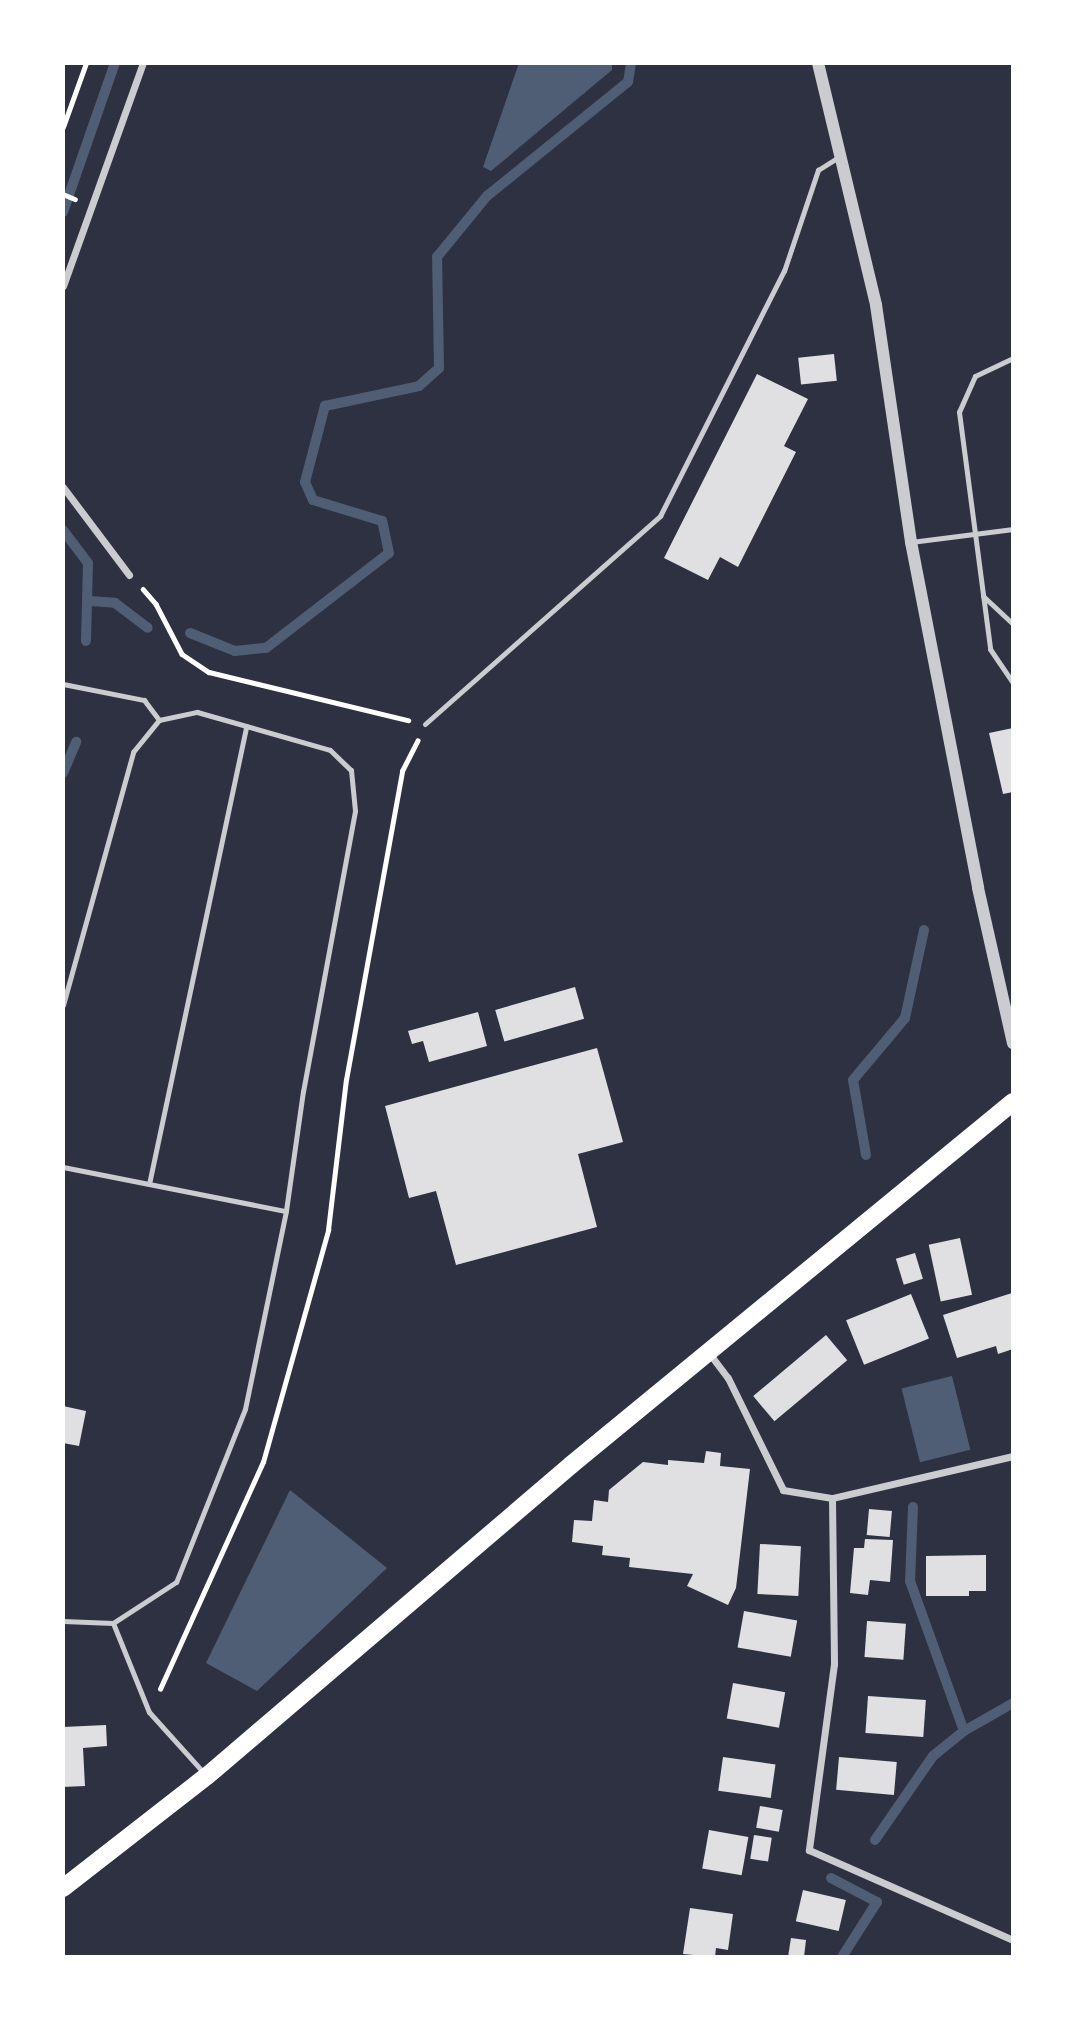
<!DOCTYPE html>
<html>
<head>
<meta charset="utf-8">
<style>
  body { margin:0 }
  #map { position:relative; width:1076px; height:2020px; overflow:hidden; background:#2d3142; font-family:Poppins,sans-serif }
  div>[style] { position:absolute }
  .water>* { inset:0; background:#4f5d75; transform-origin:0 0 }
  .stream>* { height:10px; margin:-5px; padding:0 5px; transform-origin:5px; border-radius:5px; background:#4f5d75 }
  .building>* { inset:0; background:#e0e0e3; transform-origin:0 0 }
  .path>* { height:4.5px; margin:-2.25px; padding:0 2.25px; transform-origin:2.25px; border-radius:2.25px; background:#fff }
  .service>* { height:5px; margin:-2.5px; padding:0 2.5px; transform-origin:2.5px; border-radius:2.5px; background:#caccd0 }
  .minor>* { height:7px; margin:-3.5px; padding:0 3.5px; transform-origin:3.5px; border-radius:3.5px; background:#caccd0 }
  .tertiary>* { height:12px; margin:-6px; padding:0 6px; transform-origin:6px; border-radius:6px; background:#caccd0 }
  .primary>* { height:18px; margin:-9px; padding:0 9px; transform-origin:9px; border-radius:9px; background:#fff }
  span { translate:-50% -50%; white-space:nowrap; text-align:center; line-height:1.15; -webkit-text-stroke:6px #fff; paint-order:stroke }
  .frame { position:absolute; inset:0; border:65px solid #fff; pointer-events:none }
</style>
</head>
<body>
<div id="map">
  <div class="water">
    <div style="clip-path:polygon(519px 63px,612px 63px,612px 70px,491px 171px,483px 167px)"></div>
    <div style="left:952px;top:1376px;width:76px;height:52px;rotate:76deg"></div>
    <div style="clip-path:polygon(290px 1490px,387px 1568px,257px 1691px,206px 1663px)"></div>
  </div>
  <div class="stream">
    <div style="left:63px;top:212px;width:158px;rotate:-70.8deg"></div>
    <div style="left:63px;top:530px;width:41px;rotate:52.9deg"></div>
    <div style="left:88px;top:563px;width:78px;rotate:91.5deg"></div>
    <div style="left:89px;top:601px;width:26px;rotate:4deg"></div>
    <div style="left:115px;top:603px;width:41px;rotate:37.1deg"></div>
    <div style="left:190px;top:633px;width:48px;rotate:21.8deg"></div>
    <div style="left:235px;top:651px;width:31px;rotate:-6deg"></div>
    <div style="left:266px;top:648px;width:155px;rotate:-37.7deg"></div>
    <div style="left:389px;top:553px;width:33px;rotate:-102deg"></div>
    <div style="left:382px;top:521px;width:72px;rotate:-163.1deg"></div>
    <div style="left:313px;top:500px;width:20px;rotate:-114deg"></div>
    <div style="left:305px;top:482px;width:79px;rotate:-75.3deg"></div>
    <div style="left:325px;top:406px;width:96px;rotate:-12deg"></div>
    <div style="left:419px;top:386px;width:27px;rotate:-42deg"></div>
    <div style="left:439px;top:368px;width:111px;rotate:-91deg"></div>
    <div style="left:437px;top:257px;width:79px;rotate:-50.7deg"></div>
    <div style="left:487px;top:196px;width:181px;rotate:-39deg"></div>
    <div style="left:628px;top:82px;width:19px;rotate:-81deg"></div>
    <div style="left:63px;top:773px;width:34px;rotate:-67deg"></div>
    <div style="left:866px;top:1155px;width:76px;rotate:-99.8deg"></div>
    <div style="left:853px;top:1080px;width:81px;rotate:-50deg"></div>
    <div style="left:905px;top:1018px;width:90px;rotate:-77.8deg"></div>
    <div style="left:913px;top:1507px;width:74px;rotate:92.3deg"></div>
    <div style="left:910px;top:1581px;width:159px;rotate:70.2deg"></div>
    <div style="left:875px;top:1840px;width:102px;rotate:-55.4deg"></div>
    <div style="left:933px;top:1756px;width:40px;rotate:-39deg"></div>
    <div style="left:964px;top:1731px;width:56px;rotate:-29.7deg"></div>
    <div style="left:831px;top:1878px;width:52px;rotate:27.6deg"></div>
    <div style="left:877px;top:1902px;width:65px;rotate:122.5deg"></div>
  </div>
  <div class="building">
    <div style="left:834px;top:354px;width:27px;height:36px;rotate:84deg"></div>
    <div style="clip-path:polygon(757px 374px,808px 399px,784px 446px,796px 452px,738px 567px,720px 557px,708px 580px,664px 558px)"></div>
    <div style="clip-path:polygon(1013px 728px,1013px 792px,1003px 794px,989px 733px)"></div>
    <div style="left:575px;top:987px;width:33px;height:83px;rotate:74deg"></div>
    <div style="clip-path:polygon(478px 1012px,487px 1046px,429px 1062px,423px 1041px,412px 1044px,408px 1031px)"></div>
    <div style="clip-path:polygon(597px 1048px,623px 1142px,578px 1154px,597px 1227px,456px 1265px,436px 1191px,409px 1198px,385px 1106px)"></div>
    <div style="left:960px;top:1238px;width:58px;height:32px;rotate:78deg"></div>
    <div style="left:915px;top:1253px;width:27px;height:20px;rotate:73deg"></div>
    <div style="clip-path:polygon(1012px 1293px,1013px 1349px,998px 1354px,996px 1346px,957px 1358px,943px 1315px)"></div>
    <div style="left:911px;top:1294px;width:48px;height:70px;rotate:68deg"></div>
    <div style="left:826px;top:1335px;width:33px;height:95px;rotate:50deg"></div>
    <div style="clip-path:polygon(63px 1406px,86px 1411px,79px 1446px,63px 1443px)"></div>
    <div style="clip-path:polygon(706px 1451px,721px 1453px,720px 1466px,750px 1469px,736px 1588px,728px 1605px,687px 1586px,693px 1574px,629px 1567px,630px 1558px,602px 1555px,603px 1546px,572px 1542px,574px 1520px,592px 1521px,594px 1500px,608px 1502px,609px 1490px,643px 1462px,668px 1465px,668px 1460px,704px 1463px)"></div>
    <div style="left:869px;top:1509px;width:23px;height:26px;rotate:5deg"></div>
    <div style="clip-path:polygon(865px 1539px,893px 1540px,890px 1582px,870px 1580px,868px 1595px,850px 1593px,854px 1548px,864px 1548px)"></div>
    <div style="left:760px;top:1544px;width:41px;height:50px;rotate:3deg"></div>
    <div style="clip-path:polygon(986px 1555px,986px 1591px,969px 1591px,969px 1596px,926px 1596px,926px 1556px)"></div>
    <div style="left:744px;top:1611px;width:54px;height:37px;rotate:10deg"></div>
    <div style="left:867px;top:1621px;width:39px;height:36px;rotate:4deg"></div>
    <div style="left:733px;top:1683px;width:53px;height:36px;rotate:10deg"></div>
    <div style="left:868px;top:1696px;width:58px;height:37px;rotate:4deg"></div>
    <div style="clip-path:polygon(106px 1725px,107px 1746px,83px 1748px,85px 1786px,63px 1787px,63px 1727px)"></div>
    <div style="left:723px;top:1757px;width:53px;height:34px;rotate:8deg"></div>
    <div style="left:839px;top:1757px;width:58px;height:33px;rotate:5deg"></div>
    <div style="left:760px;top:1806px;width:23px;height:22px;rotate:10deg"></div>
    <div style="left:709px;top:1830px;width:40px;height:39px;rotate:10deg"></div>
    <div style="left:754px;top:1835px;width:18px;height:24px;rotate:9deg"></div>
    <div style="left:803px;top:1890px;width:44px;height:32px;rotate:13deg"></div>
    <div style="clip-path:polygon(690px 1908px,733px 1914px,728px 1950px,716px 1948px,715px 1957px,683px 1954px)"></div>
    <div style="clip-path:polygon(791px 1938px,806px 1940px,804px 1957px,788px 1957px)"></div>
  </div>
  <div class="path">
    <div style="left:63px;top:127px;width:68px;rotate:-70.2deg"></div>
    <div style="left:63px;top:194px;width:13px;rotate:23deg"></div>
    <div style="left:143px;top:589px;width:20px;rotate:49deg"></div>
    <div style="left:156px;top:604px;width:56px;rotate:62.5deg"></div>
    <div style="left:182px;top:654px;width:32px;rotate:34deg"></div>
    <div style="left:209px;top:672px;width:205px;rotate:13.6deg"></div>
    <div style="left:160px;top:1689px;width:249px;rotate:-65.6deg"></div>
    <div style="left:263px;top:1462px;width:241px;rotate:-74.3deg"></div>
    <div style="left:328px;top:1230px;width:151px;rotate:-83.2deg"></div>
    <div style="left:346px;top:1080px;width:314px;rotate:-79.7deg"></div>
    <div style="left:402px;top:771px;width:34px;rotate:-63deg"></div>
  </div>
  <div class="service">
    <div style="left:1013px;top:358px;width:42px;rotate:154.7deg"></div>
    <div style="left:975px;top:376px;width:39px;rotate:114deg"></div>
    <div style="left:959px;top:412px;width:239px;rotate:82.5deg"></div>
    <div style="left:990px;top:649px;width:41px;rotate:55.9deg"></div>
    <div style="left:911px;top:542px;width:103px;rotate:-7.3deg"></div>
    <div style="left:983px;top:596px;width:41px;rotate:43deg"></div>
    <div style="left:63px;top:684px;width:83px;rotate:11.2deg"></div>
    <div style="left:144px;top:700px;width:25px;rotate:53deg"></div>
    <div style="left:425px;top:724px;width:314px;rotate:-41.5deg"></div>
    <div style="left:660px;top:516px;width:275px;rotate:-63.2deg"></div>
    <div style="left:784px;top:271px;width:107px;rotate:-71.4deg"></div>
    <div style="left:818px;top:170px;width:26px;rotate:-32deg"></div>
    <div style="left:63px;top:1005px;width:263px;rotate:-74.5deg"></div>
    <div style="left:133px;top:752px;width:41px;rotate:-50.9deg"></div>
    <div style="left:159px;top:720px;width:39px;rotate:-12deg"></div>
    <div style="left:197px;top:712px;width:138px;rotate:15.9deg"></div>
    <div style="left:330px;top:750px;width:29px;rotate:44deg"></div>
    <div style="left:351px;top:770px;width:41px;rotate:84.4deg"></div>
    <div style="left:355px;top:811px;width:285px;rotate:100.5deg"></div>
    <div style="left:303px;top:1091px;width:121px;rotate:98.1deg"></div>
    <div style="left:286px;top:1211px;width:202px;rotate:101.7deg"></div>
    <div style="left:245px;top:1409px;width:186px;rotate:111.7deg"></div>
    <div style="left:176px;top:1582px;width:75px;rotate:146.9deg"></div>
    <div style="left:63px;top:1167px;width:227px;rotate:11.2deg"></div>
    <div style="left:149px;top:1184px;width:468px;rotate:-78deg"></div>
    <div style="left:63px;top:1621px;width:50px;rotate:2.3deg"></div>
    <div style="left:113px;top:1623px;width:96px;rotate:68deg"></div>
    <div style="left:149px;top:1712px;width:82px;rotate:48deg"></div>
  </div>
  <div class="minor">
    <div style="left:63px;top:286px;width:237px;rotate:-70.3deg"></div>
    <div style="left:63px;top:487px;width:110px;rotate:53.1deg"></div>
    <div style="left:709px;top:1353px;width:31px;rotate:53deg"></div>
    <div style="left:728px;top:1378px;width:125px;rotate:63.8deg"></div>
    <div style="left:783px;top:1490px;width:50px;rotate:9.3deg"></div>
    <div style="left:1013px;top:1456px;width:186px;rotate:166.9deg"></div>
    <div style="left:832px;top:1498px;width:166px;rotate:89.3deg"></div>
    <div style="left:834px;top:1664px;width:188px;rotate:97.7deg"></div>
    <div style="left:809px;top:1850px;width:223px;rotate:23.8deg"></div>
  </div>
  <div class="tertiary">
    <div style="left:818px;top:63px;width:249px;rotate:76.5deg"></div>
    <div style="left:876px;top:305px;width:240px;rotate:81.6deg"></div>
    <div style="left:911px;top:542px;width:352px;rotate:79deg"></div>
    <div style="left:978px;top:888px;width:159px;rotate:77.3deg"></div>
  </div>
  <div class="primary">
    <div style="left:63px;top:1888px;width:182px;rotate:-37.9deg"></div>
    <div style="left:207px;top:1776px;width:479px;rotate:-40.5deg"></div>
    <div style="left:571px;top:1465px;width:572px;rotate:-39.4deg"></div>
  </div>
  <div class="frame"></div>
</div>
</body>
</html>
